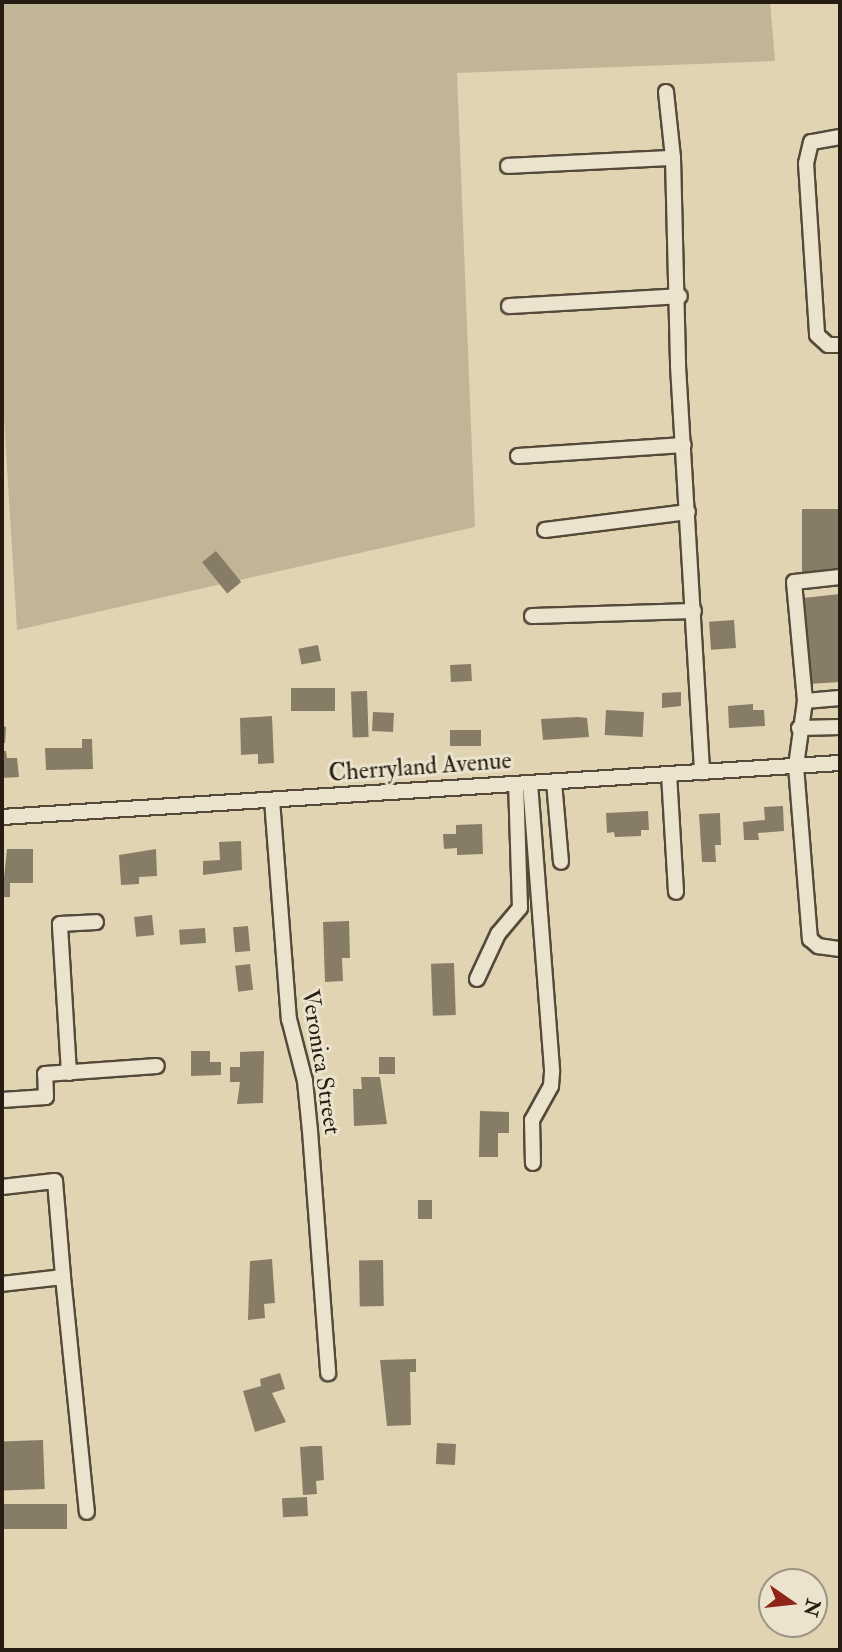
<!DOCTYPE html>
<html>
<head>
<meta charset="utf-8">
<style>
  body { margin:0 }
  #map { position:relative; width:842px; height:1652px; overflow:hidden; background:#e0d4b3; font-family:"IM FELL Double Pica",serif }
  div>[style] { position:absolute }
  .green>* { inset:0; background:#c1b597 }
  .building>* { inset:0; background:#877c65; transform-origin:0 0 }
  .roads { filter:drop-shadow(2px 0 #554a3a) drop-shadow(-2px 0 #554a3a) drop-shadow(0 2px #554a3a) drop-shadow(0 -2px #554a3a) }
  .minor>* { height:14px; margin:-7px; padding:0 7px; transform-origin:7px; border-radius:7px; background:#ebe3ce }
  span { translate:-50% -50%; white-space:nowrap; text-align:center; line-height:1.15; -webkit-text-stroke:6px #ebe3ce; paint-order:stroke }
  .street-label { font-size:24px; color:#271c11 }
  .frame { position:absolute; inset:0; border:4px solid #271c11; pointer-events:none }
  .north { position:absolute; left:758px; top:1568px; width:70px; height:70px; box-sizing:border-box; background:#ebe3ce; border:2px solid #9d9382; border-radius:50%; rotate:104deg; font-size:19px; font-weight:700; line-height:28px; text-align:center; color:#271c11 }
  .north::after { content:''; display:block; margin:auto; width:24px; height:32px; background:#8f2418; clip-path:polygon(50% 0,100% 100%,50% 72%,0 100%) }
</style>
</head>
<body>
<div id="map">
  <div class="green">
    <div style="clip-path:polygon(2px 2px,770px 2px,775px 61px,457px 73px,475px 527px,17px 630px,2px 385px)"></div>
  </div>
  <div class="building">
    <div style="left:840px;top:509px;width:63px;height:38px;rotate:90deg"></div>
    <div style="left:216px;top:551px;width:40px;height:18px;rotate:51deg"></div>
    <div style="clip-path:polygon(840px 594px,840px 682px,808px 684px,803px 598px)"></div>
    <div style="left:734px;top:620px;width:28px;height:25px;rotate:86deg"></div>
    <div style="left:318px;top:645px;width:16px;height:20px;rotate:79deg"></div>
    <div style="left:471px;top:664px;width:17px;height:21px;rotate:87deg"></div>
    <div style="left:291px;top:688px;width:44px;height:23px"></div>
    <div style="left:367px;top:691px;width:46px;height:16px;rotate:88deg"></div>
    <div style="clip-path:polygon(681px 692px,681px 706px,662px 708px,662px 693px)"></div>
    <div style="clip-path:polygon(753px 704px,753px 710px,764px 710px,765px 726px,729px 728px,728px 706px)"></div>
    <div style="left:606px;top:710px;width:38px;height:25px;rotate:3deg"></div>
    <div style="left:373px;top:712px;width:21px;height:19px;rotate:3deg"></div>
    <div style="clip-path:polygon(272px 716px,274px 763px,258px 764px,258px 754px,241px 755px,240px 718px)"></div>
    <div style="clip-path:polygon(578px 717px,587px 718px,589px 737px,543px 740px,541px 719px)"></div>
    <div style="clip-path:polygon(2px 726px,6px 727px,5px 743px,2px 743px)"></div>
    <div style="left:450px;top:730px;width:31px;height:16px"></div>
    <div style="clip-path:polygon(82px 739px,92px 739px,93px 769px,46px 770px,45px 748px,82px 748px)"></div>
    <div style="clip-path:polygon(2px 751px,6px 751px,7px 758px,17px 758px,19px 777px,2px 778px)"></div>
    <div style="clip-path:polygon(783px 806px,784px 831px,758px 833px,759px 840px,744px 840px,743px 822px,765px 820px,764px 807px)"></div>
    <div style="clip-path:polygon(648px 811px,649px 830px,641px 830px,641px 836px,615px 837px,614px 832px,607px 833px,606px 813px)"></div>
    <div style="clip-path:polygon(720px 813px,721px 845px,715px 845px,716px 862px,702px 862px,699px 814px)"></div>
    <div style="clip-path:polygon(482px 824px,483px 854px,457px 855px,457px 848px,444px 849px,443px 834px,456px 834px,456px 825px)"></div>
    <div style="clip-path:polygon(241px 841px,242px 870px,203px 875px,203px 861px,220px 860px,219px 842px)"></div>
    <div style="clip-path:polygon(7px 849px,33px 849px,33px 883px,10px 883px,10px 897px,2px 897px)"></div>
    <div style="clip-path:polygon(156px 849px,157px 876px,139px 877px,139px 884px,121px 885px,119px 855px)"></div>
    <div style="left:152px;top:915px;width:20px;height:18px;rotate:84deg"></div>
    <div style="clip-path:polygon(349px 921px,350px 958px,342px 958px,343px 981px,325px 982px,323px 922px)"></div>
    <div style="left:248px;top:926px;width:25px;height:15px;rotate:85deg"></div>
    <div style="left:205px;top:928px;width:15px;height:26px;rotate:86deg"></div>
    <div style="left:454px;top:963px;width:52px;height:23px;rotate:88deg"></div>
    <div style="left:250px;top:964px;width:26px;height:15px;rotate:83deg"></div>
    <div style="clip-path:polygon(191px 1051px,210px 1051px,210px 1062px,221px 1062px,221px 1075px,191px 1076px)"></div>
    <div style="clip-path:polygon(264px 1051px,263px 1103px,237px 1104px,240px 1082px,230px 1082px,230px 1067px,240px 1067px,240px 1052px)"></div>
    <div style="left:379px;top:1057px;width:16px;height:17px"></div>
    <div style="clip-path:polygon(361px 1077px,380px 1077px,387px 1124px,354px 1126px,353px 1089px,362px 1089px)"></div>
    <div style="clip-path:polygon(480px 1111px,509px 1112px,509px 1133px,498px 1133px,498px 1157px,479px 1157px)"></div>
    <div style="left:418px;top:1200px;width:14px;height:19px"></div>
    <div style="clip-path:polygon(272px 1259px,275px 1303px,264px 1304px,265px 1318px,248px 1320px,250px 1261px)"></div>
    <div style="left:383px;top:1260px;width:46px;height:24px;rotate:89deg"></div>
    <div style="clip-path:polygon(416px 1359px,416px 1372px,410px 1372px,411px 1425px,387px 1426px,380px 1360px)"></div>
    <div style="clip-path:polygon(280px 1373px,285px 1389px,272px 1393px,286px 1422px,255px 1432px,243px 1391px,261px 1386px,260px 1379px)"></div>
    <div style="left:43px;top:1440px;width:49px;height:41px;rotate:88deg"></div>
    <div style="left:437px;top:1443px;width:19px;height:21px;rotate:3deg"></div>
    <div style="clip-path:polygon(312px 1446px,322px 1446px,324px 1480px,316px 1481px,317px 1494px,303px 1495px,300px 1447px)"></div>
    <div style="left:307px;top:1497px;width:19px;height:25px;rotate:87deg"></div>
    <div style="left:67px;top:1504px;width:25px;height:65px;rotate:90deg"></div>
  </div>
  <div class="roads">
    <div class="minor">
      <div style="left:666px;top:92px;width:66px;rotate:83.9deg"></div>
      <div style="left:673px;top:158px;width:208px;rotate:88.6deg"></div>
      <div style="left:678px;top:366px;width:407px;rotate:86.6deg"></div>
      <div style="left:840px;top:137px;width:29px;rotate:170deg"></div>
      <div style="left:811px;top:142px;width:22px;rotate:103deg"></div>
      <div style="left:806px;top:163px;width:172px;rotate:86.3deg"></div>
      <div style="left:817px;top:335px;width:15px;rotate:42deg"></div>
      <div style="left:828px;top:345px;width:12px"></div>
      <div style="left:508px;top:166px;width:165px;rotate:-2.8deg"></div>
      <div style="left:509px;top:306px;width:171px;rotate:-3.3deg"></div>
      <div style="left:518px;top:456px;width:166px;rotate:-3.8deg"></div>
      <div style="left:545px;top:530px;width:144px;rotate:-7.2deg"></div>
      <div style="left:840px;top:577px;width:46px;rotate:173.8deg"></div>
      <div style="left:794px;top:582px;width:120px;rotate:84.7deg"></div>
      <div style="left:805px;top:701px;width:66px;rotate:97.9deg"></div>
      <div style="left:796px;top:766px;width:174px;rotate:85.4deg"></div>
      <div style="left:810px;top:939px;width:11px;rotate:41deg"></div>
      <div style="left:818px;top:946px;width:22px;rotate:8deg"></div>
      <div style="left:532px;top:616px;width:162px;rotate:-1.8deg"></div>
      <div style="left:805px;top:701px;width:35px;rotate:-5deg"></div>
      <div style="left:799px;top:728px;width:41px;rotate:-1.4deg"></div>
      <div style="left:669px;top:774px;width:118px;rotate:86.6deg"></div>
      <div style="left:554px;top:782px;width:80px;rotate:85deg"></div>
      <div style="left:530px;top:783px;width:290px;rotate:85.6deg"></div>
      <div style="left:552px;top:1072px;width:14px;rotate:94deg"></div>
      <div style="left:551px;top:1086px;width:39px;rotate:119deg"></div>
      <div style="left:532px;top:1120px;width:43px;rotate:88.7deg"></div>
      <div style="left:272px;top:800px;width:220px;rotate:85.6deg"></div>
      <div style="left:289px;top:1019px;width:64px;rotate:75.5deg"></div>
      <div style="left:305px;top:1081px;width:50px;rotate:84.3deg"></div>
      <div style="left:310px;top:1131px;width:243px;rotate:85.7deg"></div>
      <div style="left:2px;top:817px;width:840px;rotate:-3.69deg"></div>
      <div style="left:477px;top:979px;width:50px;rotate:-65deg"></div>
      <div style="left:498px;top:934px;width:34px;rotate:-50deg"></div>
      <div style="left:520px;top:908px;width:124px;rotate:-91.8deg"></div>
      <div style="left:69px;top:1073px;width:149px;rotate:-93.5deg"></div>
      <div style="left:60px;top:924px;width:36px;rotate:-3deg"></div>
      <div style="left:2px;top:1100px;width:44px;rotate:-3.9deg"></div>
      <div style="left:46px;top:1097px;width:23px;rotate:-92deg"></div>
      <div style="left:45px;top:1074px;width:112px;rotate:-4.1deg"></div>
      <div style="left:2px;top:1187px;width:53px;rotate:-6.5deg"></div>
      <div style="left:55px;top:1181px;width:96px;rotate:85.2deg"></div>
      <div style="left:63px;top:1277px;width:61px;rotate:173.5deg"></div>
      <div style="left:63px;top:1277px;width:236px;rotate:84.2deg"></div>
    </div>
  </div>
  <div class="street-label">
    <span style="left:420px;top:767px;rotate:-4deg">Cherryland Avenue</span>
    <span style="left:321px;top:1062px;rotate:81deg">Veronica Street</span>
  </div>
  <div class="frame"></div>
  <div class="north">N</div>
</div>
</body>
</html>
